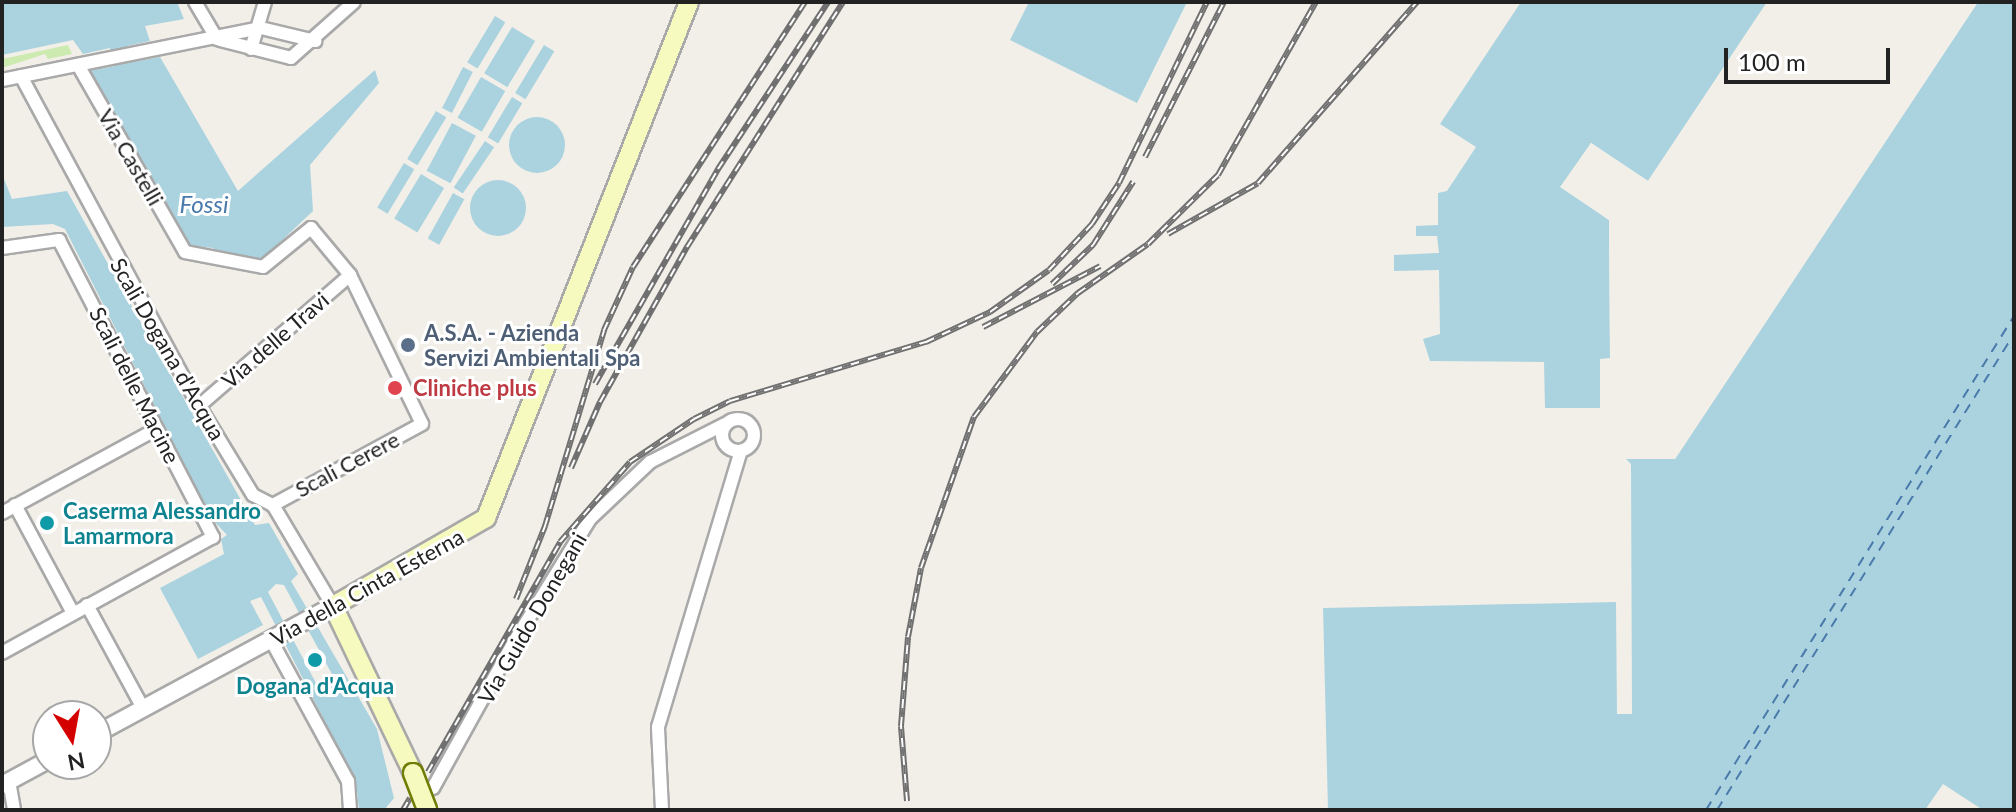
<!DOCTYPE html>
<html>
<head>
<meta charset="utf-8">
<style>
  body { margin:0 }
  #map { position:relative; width:2016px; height:812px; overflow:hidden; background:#f2efe9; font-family:Lato,sans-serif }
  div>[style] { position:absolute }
  .grass>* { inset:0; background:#cdebb0 }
  .water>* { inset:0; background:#aad3df; transform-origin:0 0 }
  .round { border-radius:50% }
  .pier>* { inset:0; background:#f2efe9 }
  .ferry>* { height:2px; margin-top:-1px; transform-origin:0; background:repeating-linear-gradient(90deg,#4a7aab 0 10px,transparent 0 18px) }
  .roads { filter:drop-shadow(2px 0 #a9a9a9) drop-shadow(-2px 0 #a9a9a9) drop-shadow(0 2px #a9a9a9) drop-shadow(0 -2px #a9a9a9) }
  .minor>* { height:12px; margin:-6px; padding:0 6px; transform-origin:6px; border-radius:6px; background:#fff }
  .minor>.ring { margin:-6px; padding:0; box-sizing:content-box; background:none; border:12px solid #fff; border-radius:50% }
  .tertiary>* { height:16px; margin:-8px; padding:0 8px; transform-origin:8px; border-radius:8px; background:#fff }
  .secondary>* { height:18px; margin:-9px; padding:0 9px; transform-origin:9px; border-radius:9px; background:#f7fabf }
  .rail>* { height:6px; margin-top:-3px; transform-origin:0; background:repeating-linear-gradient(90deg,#fff 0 9px,#707070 0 18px); box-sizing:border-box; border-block:2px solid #707070 }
  .bridges { filter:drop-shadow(2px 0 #707d05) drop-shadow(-2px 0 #707d05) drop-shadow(0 2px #707d05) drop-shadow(0 -2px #707d05) }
  .secondary-bridge>* { height:18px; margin:-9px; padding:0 9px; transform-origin:9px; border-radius:9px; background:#f7fabf }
  .dots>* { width:22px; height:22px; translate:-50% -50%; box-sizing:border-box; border:4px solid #fff; border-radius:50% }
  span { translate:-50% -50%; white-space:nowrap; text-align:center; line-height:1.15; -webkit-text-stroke:6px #fff; paint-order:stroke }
  .street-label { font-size:22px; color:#222 }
  .service-label { font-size:22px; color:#4e5e75; font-weight:700 }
  .left { translate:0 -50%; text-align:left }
  .health-label { font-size:22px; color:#be3a42; font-weight:700 }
  .culture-label { font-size:22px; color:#0d838f; font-weight:700 }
  .water-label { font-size:24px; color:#4a7aab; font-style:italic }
  .frame { position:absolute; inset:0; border:4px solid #222; pointer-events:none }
  .north { position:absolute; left:32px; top:700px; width:80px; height:80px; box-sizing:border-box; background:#fff; border:2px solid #a7a7a7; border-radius:50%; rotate:169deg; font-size:22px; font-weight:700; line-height:32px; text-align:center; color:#222 }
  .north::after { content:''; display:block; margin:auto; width:28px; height:36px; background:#d40000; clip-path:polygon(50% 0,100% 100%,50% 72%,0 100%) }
  .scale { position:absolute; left:1724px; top:48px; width:166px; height:36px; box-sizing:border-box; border:4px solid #222; border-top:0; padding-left:10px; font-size:24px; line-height:28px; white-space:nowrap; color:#222; -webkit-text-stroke:6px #fff; paint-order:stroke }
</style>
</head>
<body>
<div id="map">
  <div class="grass">
    <div style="clip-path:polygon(68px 45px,72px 54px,48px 59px,45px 54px,2px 68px,2px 59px)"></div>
  </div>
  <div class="water">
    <div style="clip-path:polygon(2px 2px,177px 2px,184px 19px,145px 26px,150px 41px,127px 46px,133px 62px,160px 57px,238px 191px,375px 70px,379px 83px,310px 165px,313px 211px,259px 262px,213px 253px,213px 248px,186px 245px,88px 71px,115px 66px,110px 48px,83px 54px,73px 40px,2px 55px)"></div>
    <div style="clip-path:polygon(1029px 2px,1187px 2px,1137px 103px,1010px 40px)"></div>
    <div style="clip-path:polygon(1521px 2px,1767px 2px,1648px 181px,1591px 143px,1561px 187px,1609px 220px,1610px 359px,1600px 359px,1600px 408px,1545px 408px,1544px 362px,1430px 361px,1423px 339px,1440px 334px,1439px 270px,1394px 271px,1394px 255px,1439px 253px,1437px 236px,1416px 236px,1416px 226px,1438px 225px,1438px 193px,1447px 191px,1476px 147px,1440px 124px)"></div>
    <div style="clip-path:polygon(1978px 2px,2014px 2px,2014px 810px,1983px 810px,1943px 784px,1925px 810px,1328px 810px,1323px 608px,1616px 602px,1617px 714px,1632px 714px,1631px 464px,1626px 459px,1675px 459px)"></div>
    <div style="left:495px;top:16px;width:12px;height:54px;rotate:31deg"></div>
    <div style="left:512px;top:27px;width:27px;height:54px;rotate:31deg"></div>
    <div style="left:544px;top:45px;width:12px;height:56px;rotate:31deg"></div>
    <div style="left:463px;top:67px;width:11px;height:46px;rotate:27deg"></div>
    <div style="left:481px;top:77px;width:28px;height:47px;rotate:30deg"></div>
    <div style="left:512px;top:97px;width:12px;height:47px;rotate:31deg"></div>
    <div style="left:436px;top:111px;width:12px;height:56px;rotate:31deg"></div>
    <div class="round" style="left:509px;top:117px;width:56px;height:56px"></div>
    <div style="left:452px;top:123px;width:27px;height:54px;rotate:28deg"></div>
    <div style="left:485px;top:141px;width:11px;height:56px;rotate:34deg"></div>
    <div style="left:404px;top:163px;width:12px;height:52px;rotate:31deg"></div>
    <div style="clip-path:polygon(evenodd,2px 174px,12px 199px,67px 191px,255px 525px,269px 523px,298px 574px,291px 581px,377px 729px,394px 798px,384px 810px,359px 810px,356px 782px,261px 597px,250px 601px,263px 625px,198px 659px,160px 588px,224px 554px,221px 539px,227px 535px,212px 519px,65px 229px,53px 224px,2px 227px,2px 174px,276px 584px,284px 585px,334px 678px,318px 687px,268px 592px,276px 584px)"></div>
    <div style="left:421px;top:174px;width:27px;height:52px;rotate:31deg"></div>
    <div class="round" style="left:470px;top:180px;width:56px;height:56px"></div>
    <div style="left:453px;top:193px;width:13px;height:52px;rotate:29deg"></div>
  </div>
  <div class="pier">
    <div style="clip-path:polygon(1767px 2px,1651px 184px,1592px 148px,1566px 186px,1613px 219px,1614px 359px,1604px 363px,1603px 410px,1600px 359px,1610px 358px,1609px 220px,1560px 187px,1591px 143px,1648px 181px)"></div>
    <div style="clip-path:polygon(1973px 2px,1978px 2px,1675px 459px,1669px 455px)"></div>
  </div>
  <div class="ferry">
    <div style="left:1706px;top:810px;width:582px;rotate:-58.06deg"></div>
    <div style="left:1717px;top:810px;width:561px;rotate:-58.04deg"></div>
  </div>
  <div class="roads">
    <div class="minor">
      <div style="left:195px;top:2px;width:43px;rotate:59.3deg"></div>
      <div style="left:220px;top:40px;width:73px;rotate:14.2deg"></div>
      <div style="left:291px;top:58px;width:84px;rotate:-41.6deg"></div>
      <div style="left:251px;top:49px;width:49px;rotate:-73.4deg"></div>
      <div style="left:78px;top:65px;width:215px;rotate:60.2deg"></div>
      <div style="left:185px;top:252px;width:79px;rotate:10.9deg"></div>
      <div style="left:263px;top:267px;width:62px;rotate:-39.1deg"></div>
      <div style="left:311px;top:228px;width:61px;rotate:50.3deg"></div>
      <div style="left:350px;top:275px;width:165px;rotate:64.2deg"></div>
      <div style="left:422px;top:424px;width:170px;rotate:151.5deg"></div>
      <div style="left:21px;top:76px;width:375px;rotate:61.7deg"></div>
      <div style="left:199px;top:406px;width:104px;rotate:58.8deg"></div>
      <div style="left:253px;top:495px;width:22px;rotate:27deg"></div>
      <div style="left:273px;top:505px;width:117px;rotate:59.3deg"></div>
      <div style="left:2px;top:80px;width:264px;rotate:-11.4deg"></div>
      <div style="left:261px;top:28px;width:56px;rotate:13.5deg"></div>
      <div style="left:2px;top:248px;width:58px;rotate:-8deg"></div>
      <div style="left:59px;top:240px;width:335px;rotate:62.6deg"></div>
      <div style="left:213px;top:537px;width:241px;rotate:151.2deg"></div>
      <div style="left:199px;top:406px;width:200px;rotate:-40.9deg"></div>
      <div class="ring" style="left:722px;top:419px;width:20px;height:20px"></div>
      <div style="left:15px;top:505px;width:123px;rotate:61.8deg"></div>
      <div style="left:2px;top:513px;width:176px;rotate:-28.5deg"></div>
      <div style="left:87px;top:605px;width:117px;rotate:61.5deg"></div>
      <div style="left:271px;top:640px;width:161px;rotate:61.4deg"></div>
      <div style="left:348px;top:781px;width:29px;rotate:86deg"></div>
      <div style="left:9px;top:781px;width:29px;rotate:80deg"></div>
      <div style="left:433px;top:788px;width:167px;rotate:-61deg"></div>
      <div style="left:514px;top:642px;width:145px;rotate:-58.3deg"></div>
      <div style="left:590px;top:519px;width:83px;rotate:-43.5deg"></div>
      <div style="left:650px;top:462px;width:84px;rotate:-26.9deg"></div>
      <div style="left:662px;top:810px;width:83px;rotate:-92.8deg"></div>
      <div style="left:658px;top:727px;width:288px;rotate:-73.3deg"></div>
    </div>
    <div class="tertiary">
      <div style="left:96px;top:734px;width:269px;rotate:-28.4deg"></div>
      <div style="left:2px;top:785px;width:52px;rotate:-28.5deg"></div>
    </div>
    <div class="secondary">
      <div style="left:413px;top:773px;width:185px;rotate:-115.6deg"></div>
      <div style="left:333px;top:606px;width:177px;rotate:-29.9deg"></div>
      <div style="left:486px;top:518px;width:554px;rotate:-68.52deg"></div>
    </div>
  </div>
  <div class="rail">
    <div style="left:1145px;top:157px;width:174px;rotate:-63deg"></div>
    <div style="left:1168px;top:234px;width:103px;rotate:-29.5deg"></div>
    <div style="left:1258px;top:183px;width:241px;rotate:-48.7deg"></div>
    <div style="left:1052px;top:284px;width:57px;rotate:-43.6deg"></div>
    <div style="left:1093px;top:245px;width:75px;rotate:-57.6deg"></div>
    <div style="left:983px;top:327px;width:132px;rotate:-27.5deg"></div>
    <div style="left:595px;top:384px;width:248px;rotate:-60.2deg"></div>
    <div style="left:718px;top:169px;width:200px;rotate:-56.6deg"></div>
    <div style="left:571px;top:468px;width:72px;rotate:-66.3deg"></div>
    <div style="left:600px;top:402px;width:178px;rotate:-60.7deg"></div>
    <div style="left:687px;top:247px;width:290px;rotate:-57.5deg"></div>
    <div style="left:516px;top:599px;width:79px;rotate:-68.3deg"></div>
    <div style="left:545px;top:526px;width:205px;rotate:-73.2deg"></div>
    <div style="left:604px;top:330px;width:69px;rotate:-65.3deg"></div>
    <div style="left:633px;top:267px;width:316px;rotate:-57deg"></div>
    <div style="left:428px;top:772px;width:265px;rotate:-60.1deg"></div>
    <div style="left:560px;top:542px;width:106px;rotate:-48.8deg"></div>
    <div style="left:630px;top:462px;width:77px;rotate:-33.9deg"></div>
    <div style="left:694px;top:419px;width:40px;rotate:-26.6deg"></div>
    <div style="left:730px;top:401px;width:205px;rotate:-16.8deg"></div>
    <div style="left:926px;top:342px;width:71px;rotate:-25.1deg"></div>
    <div style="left:990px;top:312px;width:72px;rotate:-35.4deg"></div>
    <div style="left:1049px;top:270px;width:63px;rotate:-46.9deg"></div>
    <div style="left:1092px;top:224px;width:49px;rotate:-56.6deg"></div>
    <div style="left:1119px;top:183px;width:201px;rotate:-64.1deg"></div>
    <div style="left:907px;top:801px;width:75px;rotate:-94.6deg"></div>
    <div style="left:901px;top:726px;width:89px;rotate:-85.5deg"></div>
    <div style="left:908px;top:637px;width:70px;rotate:-79.3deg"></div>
    <div style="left:921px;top:568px;width:160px;rotate:-70.7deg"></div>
    <div style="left:974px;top:417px;width:106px;rotate:-53.5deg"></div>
    <div style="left:1037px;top:332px;width:57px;rotate:-43.6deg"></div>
    <div style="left:1078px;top:293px;width:85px;rotate:-35deg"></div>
    <div style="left:1148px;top:244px;width:98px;rotate:-44.6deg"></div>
    <div style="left:1218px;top:175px;width:199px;rotate:-60.5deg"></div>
    <div style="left:403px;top:810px;width:14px;rotate:-60deg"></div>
  </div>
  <div class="bridges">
    <div class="secondary-bridge">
      <div style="left:413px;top:773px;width:40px;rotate:69deg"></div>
    </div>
  </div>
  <div class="dots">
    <div style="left:408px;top:345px;background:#5c6f8a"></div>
    <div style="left:395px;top:388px;background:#e0444e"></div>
    <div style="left:47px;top:523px;background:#0f9aa8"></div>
    <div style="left:315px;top:660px;background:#0f9aa8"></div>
  </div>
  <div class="street-label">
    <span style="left:131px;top:157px;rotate:60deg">Via Castelli</span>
    <span style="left:275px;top:340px;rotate:-41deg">Via delle Travi</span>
    <span style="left:168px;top:349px;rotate:60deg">Scali Dogana d'Acqua</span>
    <span style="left:135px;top:385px;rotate:63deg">Scali delle Macine</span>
    <span style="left:347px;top:464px;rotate:-28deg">Scali Cerere</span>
    <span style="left:367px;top:587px;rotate:-29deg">Via della Cinta Esterna</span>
    <span style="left:532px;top:618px;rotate:-60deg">Via Guido Donegani</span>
  </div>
  <div class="service-label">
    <span class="left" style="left:424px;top:345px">A.S.A. - Azienda<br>Servizi Ambientali Spa</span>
  </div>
  <div class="health-label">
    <span class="left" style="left:413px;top:388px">Cliniche plus</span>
  </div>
  <div class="culture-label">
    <span class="left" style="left:63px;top:523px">Caserma Alessandro<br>Lamarmora</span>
    <span style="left:315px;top:686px">Dogana d'Acqua</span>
  </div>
  <div class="water-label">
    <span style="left:204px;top:204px">Fossi</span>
  </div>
  <div class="frame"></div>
  <div class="north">N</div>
  <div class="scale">100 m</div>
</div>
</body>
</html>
